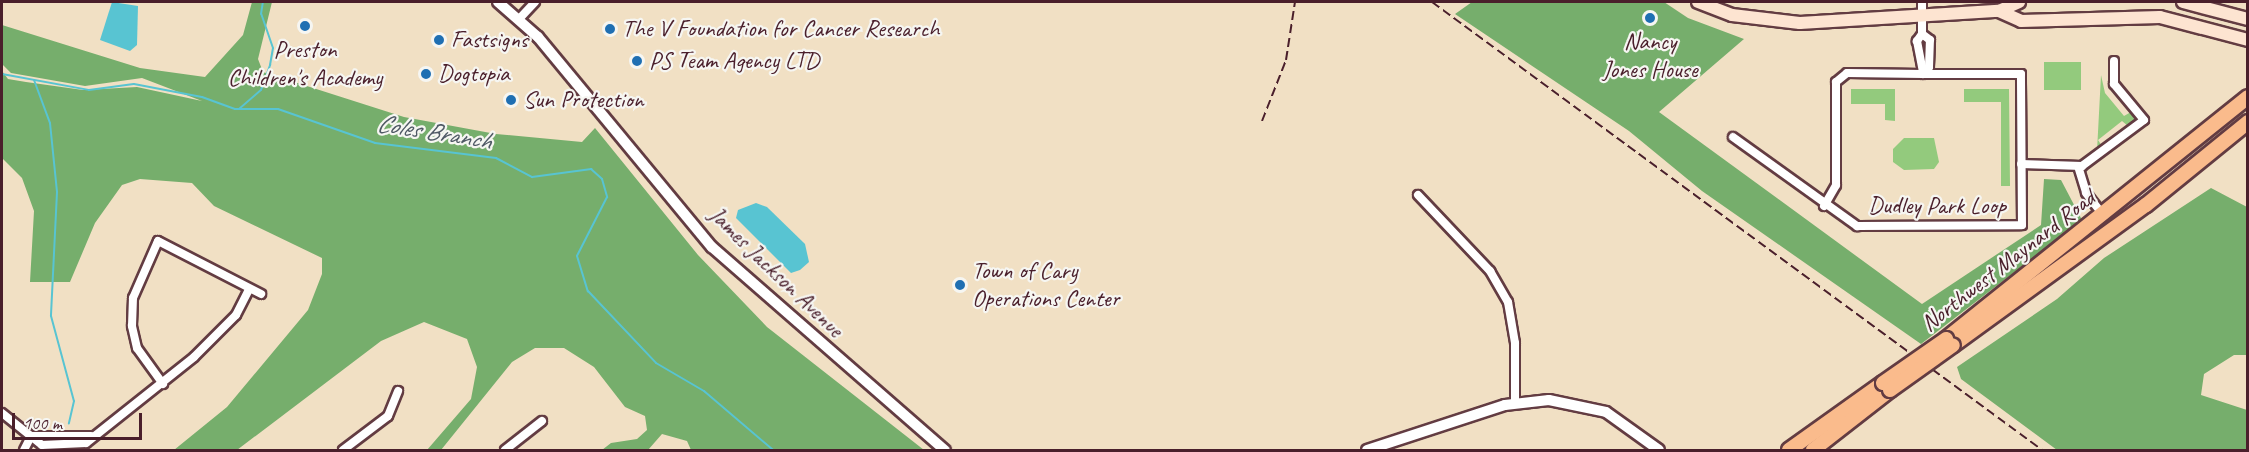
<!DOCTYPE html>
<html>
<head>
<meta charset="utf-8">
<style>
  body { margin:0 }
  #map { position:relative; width:2249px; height:452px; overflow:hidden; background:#f1e0c4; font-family:Caveat,sans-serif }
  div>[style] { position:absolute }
  .green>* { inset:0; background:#93ca7d; transform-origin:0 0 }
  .forest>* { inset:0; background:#76ae6c }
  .water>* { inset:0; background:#58c4d2 }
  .stream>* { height:2px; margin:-1px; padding:0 1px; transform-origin:1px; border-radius:1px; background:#58c4d2 }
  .roads { filter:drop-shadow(2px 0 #633c42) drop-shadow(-2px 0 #633c42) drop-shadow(0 2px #633c42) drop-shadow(0 -2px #633c42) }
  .minor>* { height:8px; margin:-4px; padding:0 4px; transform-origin:4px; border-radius:4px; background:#fff }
  .tertiary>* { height:10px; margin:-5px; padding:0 5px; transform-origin:5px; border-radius:5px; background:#fff }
  .secondary>* { height:12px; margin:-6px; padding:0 6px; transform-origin:6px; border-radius:6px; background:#fde4d1 }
  .primary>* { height:14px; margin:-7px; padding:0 7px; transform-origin:7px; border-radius:7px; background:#fabb8c }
  .rail>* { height:2px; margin-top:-1px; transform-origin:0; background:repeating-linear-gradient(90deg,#4a1f2b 0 9px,transparent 0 13.5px) }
  .bridges { filter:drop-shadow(2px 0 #633c42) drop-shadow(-2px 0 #633c42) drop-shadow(0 2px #633c42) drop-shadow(0 -2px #633c42) }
  .primary-bridge>* { height:14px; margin:-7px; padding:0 7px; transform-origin:7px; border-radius:7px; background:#fabb8c }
  .dots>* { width:16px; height:16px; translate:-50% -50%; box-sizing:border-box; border:3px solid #f6f6f2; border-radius:50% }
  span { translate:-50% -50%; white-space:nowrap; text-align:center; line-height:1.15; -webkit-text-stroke:4.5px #f6f6f2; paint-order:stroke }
  .poi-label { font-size:24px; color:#4a1f2b }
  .left { translate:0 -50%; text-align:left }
  .street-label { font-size:24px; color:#4a1f2b }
  .water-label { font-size:26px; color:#4f5965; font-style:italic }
  .frame { position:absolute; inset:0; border:3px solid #4a1f2b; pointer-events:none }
  .scale { position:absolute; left:12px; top:413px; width:130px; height:27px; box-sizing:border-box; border:3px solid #4a1f2b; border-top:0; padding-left:8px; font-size:18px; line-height:21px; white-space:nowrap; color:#4a1f2b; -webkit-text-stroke:4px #f6f6f2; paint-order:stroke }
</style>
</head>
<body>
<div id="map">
  <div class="green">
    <div style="left:2044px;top:62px;width:37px;height:28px"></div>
    <div style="clip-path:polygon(2101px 75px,2105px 93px,2124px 116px,2131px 112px,2135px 120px,2128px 126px,2122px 121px,2098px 140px,2102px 146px,2097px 151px)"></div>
    <div style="clip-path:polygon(1851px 89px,1895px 89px,1895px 121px,1885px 120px,1885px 104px,1851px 104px)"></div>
    <div style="clip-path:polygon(1964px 89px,2009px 89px,2010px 186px,2001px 186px,2001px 102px,1964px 102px)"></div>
    <div style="clip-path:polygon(1904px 138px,1934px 138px,1939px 162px,1934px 169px,1904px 170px,1893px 162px,1893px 149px)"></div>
  </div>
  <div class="forest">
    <div style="clip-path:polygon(252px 2px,272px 2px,258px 59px,263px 72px,404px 117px,496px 134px,582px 142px,595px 128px,698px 255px,767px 327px,924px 450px,691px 450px,687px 441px,662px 434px,648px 450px,602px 450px,611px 443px,637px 439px,647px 430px,645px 416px,625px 407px,594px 367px,564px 348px,535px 348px,512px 362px,441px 450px,427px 450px,471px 399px,477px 367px,467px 339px,424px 322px,381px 341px,237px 450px,174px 450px,227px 407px,308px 310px,322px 274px,322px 258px,214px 206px,192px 183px,140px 179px,122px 185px,95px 223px,70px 282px,30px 282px,34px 211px,22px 178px,2px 158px,2px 71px,8px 79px,26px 82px,83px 90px,137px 87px,202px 101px,142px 78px,85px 86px,11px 73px,2px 64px,2px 25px,140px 68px,205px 77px,243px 35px)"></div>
    <div style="clip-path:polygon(1472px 2px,1664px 2px,1688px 18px,1744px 39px,1659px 112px,1922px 304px,2041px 225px,2044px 179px,2061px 180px,2082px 220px,1921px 344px,1702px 191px,1629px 131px,1455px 14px)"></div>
    <div style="clip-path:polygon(2211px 188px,2247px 207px,2247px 355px,2234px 355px,2204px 374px,2201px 395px,2247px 410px,2247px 450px,2057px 450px,1961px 379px,1957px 367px,2057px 299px,2104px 258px)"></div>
  </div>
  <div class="water">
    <div style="clip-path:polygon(112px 2px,138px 6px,137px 45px,130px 51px,100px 40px)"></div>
    <div style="clip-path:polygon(756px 203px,767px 207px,805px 244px,809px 262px,800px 270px,791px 273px,736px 218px,738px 210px)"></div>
  </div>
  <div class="stream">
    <div style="left:2px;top:74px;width:88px;rotate:10.4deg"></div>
    <div style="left:89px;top:90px;width:45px;rotate:-7.6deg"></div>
    <div style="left:134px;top:84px;width:69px;rotate:10.8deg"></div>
    <div style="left:202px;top:97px;width:35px;rotate:20deg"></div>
    <div style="left:235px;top:109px;width:43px"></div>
    <div style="left:278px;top:109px;width:103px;rotate:19.3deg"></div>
    <div style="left:375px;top:143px;width:122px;rotate:7.1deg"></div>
    <div style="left:496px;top:158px;width:41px;rotate:27.8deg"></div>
    <div style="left:532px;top:177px;width:60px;rotate:-7.7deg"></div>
    <div style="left:591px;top:169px;width:15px;rotate:42deg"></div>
    <div style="left:602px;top:179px;width:19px;rotate:74deg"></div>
    <div style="left:607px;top:197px;width:66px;rotate:117deg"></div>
    <div style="left:577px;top:256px;width:37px;rotate:73deg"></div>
    <div style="left:588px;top:291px;width:99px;rotate:46.6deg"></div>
    <div style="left:656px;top:363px;width:56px;rotate:30.3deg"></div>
    <div style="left:704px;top:391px;width:91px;rotate:40.5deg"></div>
    <div style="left:34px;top:80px;width:46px;rotate:69.6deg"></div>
    <div style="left:50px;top:123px;width:69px;rotate:84.2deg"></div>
    <div style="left:57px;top:192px;width:124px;rotate:92.8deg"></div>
    <div style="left:51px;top:316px;width:88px;rotate:74.9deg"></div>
    <div style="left:74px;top:401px;width:23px;rotate:103deg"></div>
    <div style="left:239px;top:109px;width:29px;rotate:-41deg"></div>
    <div style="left:261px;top:90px;width:27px;rotate:-70deg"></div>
    <div style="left:270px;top:65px;width:17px;rotate:-80deg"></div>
    <div style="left:273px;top:48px;width:36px;rotate:-109deg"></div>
    <div style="left:261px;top:14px;width:12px;rotate:-81deg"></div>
  </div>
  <div class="roads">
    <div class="minor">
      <div style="left:1922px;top:2px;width:32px;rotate:90deg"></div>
      <div style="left:520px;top:18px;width:22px;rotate:-47deg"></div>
      <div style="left:1922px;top:34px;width:9px;rotate:126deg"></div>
      <div style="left:1917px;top:41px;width:31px;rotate:79deg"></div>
      <div style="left:1733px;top:137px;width:153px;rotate:35.7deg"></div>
      <div style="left:1857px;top:226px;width:165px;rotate:-0.3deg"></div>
      <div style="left:2022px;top:225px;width:151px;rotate:-90.4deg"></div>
      <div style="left:2021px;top:74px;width:98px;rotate:180deg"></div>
      <div style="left:2021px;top:164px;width:61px;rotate:1.9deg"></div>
      <div style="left:2082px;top:166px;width:77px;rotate:-36.6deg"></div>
      <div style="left:2144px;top:120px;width:47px;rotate:-129.8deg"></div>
      <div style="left:2114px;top:84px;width:23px;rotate:-90deg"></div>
      <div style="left:2078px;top:166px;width:28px;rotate:73deg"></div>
      <div style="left:2086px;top:193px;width:29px;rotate:52deg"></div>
      <div style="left:1418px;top:195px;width:105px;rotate:46.5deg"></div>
      <div style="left:1490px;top:271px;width:36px;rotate:60deg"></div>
      <div style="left:1508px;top:302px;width:42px;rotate:80.3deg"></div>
      <div style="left:1515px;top:343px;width:59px;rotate:90deg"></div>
      <div style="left:1824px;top:206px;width:24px;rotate:-60deg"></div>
      <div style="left:1836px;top:185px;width:103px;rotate:-90deg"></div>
      <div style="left:1836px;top:82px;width:14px;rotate:-39deg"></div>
      <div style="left:1847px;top:73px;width:76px;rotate:0.8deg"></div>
      <div style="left:1923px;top:74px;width:9px;rotate:-49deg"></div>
      <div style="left:1929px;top:67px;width:27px;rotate:-88deg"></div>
      <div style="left:1930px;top:40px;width:10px;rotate:-143deg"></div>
      <div style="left:163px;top:384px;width:44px;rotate:-125.8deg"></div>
      <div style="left:137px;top:348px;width:23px;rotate:-103deg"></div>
      <div style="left:132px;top:326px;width:28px;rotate:-88deg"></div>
      <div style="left:133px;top:298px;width:62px;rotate:-66.3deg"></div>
      <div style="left:158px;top:241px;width:116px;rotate:27.2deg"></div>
      <div style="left:2px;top:413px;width:51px;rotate:38.7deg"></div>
      <div style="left:42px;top:445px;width:44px;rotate:-2.6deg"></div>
      <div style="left:86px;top:443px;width:138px;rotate:-38.5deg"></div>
      <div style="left:194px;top:357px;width:59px;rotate:-45deg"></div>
      <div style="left:236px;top:315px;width:29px;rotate:-63deg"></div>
      <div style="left:31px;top:436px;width:60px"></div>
      <div style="left:24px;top:450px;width:16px;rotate:-63deg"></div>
      <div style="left:343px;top:450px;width:56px;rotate:-37.1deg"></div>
      <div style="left:388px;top:416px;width:27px;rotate:-68deg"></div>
      <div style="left:505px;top:450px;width:47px;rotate:-38.1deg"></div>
    </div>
    <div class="tertiary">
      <div style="left:498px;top:2px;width:53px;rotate:41.2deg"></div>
      <div style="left:538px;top:37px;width:273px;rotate:50.4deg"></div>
      <div style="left:712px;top:247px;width:309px;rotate:41.1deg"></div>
      <div style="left:1367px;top:450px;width:145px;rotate:-18.1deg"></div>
      <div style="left:1505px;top:405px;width:44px;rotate:-6.5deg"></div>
      <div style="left:1549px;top:400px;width:58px;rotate:11.9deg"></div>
      <div style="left:1606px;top:412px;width:65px;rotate:35.6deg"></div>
    </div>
    <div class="secondary">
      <div style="left:1698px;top:2px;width:36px;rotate:21deg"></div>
      <div style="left:1732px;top:15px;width:68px;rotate:6.7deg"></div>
      <div style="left:1800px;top:23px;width:199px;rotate:-3.5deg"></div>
      <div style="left:1999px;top:11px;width:22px;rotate:-24deg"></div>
      <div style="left:2183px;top:2px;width:67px;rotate:14.7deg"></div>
      <div style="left:1999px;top:11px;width:24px;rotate:24deg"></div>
      <div style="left:2021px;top:21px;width:139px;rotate:-1.6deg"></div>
      <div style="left:2160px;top:17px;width:91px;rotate:14.6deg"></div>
    </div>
    <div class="primary">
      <div style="left:1946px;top:339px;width:387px;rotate:-38.7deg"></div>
      <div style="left:1953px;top:345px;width:238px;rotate:-36deg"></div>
      <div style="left:2146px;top:205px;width:132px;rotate:-39.1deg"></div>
      <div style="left:1789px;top:450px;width:115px;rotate:-35.5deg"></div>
      <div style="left:1813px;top:450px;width:98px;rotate:-37.9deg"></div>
    </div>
  </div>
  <div class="rail">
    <div style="left:1432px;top:2px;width:757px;rotate:36.29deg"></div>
    <div style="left:1262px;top:121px;width:66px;rotate:-68.5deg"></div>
    <div style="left:1286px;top:60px;width:59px;rotate:-81.2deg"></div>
  </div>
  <div class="bridges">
    <div class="primary-bridge">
      <div style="left:1883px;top:383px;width:77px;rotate:-34.9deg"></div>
      <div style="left:1890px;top:390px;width:77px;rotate:-35.5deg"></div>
    </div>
  </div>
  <div class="dots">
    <div style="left:1650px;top:18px;background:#1f6fb2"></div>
    <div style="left:305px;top:26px;background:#1f6fb2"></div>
    <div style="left:610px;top:29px;background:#1f6fb2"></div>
    <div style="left:439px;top:40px;background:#1f6fb2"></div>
    <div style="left:637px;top:61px;background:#1f6fb2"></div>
    <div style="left:426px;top:74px;background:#1f6fb2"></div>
    <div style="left:511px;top:100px;background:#1f6fb2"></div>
    <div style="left:960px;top:285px;background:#1f6fb2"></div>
  </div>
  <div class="poi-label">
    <span class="left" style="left:622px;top:29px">The V Foundation for Cancer Research</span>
    <span class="left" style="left:451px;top:40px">Fastsigns</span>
    <span style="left:1650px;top:56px">Nancy<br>Jones House</span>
    <span style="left:305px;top:64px">Preston<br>Children's Academy</span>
    <span class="left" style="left:649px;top:61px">PS Team Agency LTD</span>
    <span class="left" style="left:438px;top:74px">Dogtopia</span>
    <span class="left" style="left:523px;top:100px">Sun Protection</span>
    <span class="left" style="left:972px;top:285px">Town of Cary<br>Operations Center</span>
  </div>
  <div class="street-label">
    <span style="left:1937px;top:206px">Dudley Park Loop</span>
    <span style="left:2008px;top:261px;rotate:-38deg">Northwest Maynard Road</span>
    <span style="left:776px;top:272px;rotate:44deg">James Jackson Avenue</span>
  </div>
  <div class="water-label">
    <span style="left:434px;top:132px;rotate:9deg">Coles Branch</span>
  </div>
  <div class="frame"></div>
  <div class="scale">100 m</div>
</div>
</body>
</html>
